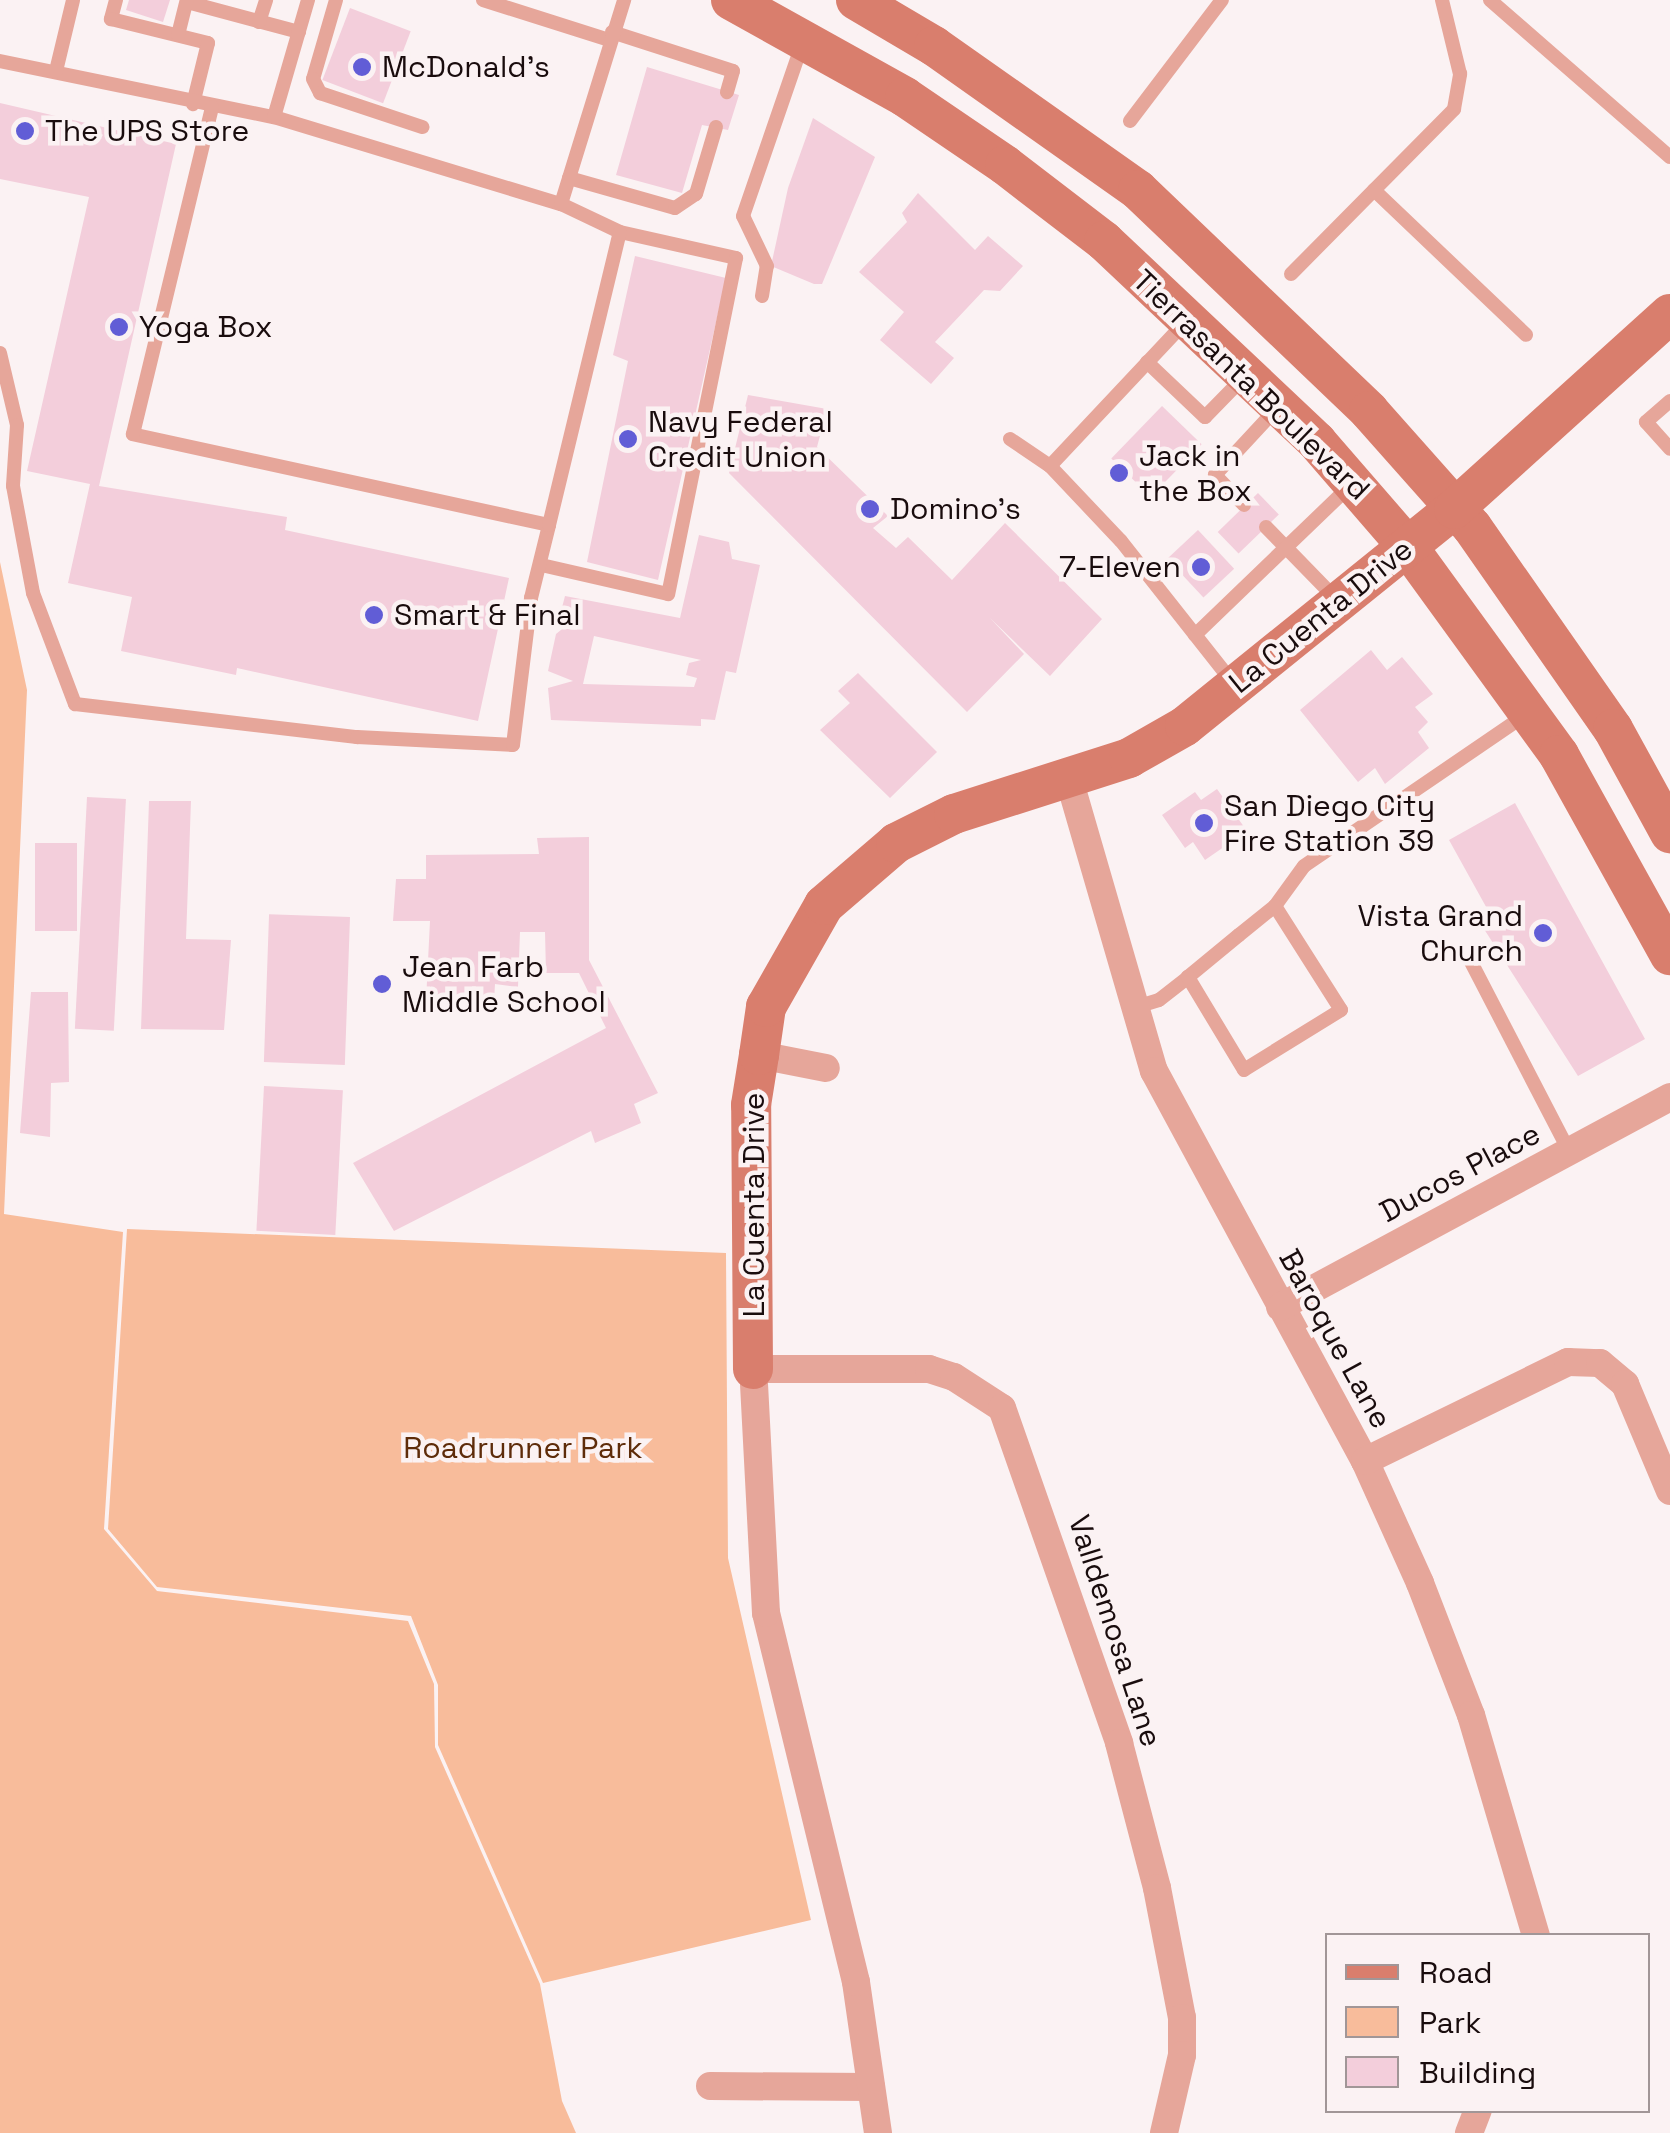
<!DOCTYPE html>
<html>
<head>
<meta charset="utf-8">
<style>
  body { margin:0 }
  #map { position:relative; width:1670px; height:2133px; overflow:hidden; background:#fbf2f3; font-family:"Space Grotesk",sans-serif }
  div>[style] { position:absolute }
  .green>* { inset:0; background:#f8bc9b }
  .building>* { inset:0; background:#f3cedb; transform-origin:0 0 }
  .lane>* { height:14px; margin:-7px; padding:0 7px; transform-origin:7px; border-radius:7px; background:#e6a69a }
  .street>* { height:28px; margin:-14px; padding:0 14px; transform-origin:14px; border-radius:14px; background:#e6a69a }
  .secondary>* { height:40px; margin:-20px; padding:0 20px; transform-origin:20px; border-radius:20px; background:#d97e6d }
  .dots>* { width:28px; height:28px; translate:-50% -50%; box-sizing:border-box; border:5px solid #fbf2f3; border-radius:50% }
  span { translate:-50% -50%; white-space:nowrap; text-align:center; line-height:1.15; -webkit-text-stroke:9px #fbf2f3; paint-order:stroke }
  .poi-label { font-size:30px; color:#190c0d }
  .left { translate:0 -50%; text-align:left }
  .right { translate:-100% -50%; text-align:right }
  .street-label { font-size:30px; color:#190c0d }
  .park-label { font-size:30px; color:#5e2c0a }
  .legend { position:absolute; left:1325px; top:1933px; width:325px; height:180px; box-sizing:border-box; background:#fbf2f3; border:2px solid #a19697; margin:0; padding:12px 18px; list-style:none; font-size:30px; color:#190c0d }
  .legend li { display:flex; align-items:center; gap:20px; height:50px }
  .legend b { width:50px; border:2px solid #a19697 }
</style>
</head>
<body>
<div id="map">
  <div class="green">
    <div style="clip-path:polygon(0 562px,27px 690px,4px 1214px,123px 1232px,104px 1529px,157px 1591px,408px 1621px,434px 1684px,435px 1747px,540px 1984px,562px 2101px,576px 2133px,0 2133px)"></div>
    <div style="clip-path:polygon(127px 1229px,726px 1253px,728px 1558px,811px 1920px,543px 1983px,438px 1745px,438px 1685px,411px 1616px,157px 1587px,108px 1529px)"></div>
  </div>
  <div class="building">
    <div style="clip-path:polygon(129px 0,170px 0,163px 22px,126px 10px)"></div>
    <div style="left:350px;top:8px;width:65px;height:77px;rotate:21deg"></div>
    <div style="clip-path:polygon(647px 67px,739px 95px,728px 130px,702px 125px,682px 193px,616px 175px)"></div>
    <div style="clip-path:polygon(0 103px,176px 144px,99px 486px,287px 517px,285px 530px,509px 578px,478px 721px,237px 668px,236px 675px,121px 651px,132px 597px,68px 583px,90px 484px,27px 471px,89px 197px,0 179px)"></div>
    <div style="clip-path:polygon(813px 118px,875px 157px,822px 284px,814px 284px,771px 266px,788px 188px)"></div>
    <div style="clip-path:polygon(918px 193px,975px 250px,988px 236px,1023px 266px,1000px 291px,984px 290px,935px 342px,954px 358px,931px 384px,880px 340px,904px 312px,859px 272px,907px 222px,902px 213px)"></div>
    <div style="clip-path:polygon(635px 256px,726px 278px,658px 580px,587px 562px,628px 361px,613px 355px)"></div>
    <div style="clip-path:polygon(748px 395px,827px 409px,817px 447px,888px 516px,873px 528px,896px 548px,908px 537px,952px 580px,1005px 523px,1102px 619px,1050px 676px,990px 618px,1024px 654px,967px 712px,729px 473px)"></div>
    <div style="left:1162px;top:406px;width:55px;height:73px;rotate:44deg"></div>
    <div style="left:1258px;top:493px;width:30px;height:56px;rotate:46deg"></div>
    <div style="left:1198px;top:530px;width:53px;height:42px;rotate:47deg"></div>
    <div style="clip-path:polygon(evenodd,699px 535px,729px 542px,732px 559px,760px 565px,736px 673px,726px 671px,715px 720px,701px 719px,701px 726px,551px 720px,548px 688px,573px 681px,548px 671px,556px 634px,567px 625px,558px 623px,565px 596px,680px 618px,699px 535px,594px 636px,701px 660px,689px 663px,686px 675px,697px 678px,694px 687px,583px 684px,594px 636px)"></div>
    <div style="clip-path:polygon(1371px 650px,1387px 670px,1402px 657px,1433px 694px,1415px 707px,1428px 722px,1418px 732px,1429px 748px,1385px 784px,1375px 768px,1358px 782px,1300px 710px)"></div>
    <div style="clip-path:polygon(858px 673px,937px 752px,890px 798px,820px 730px,850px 703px,838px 691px)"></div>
    <div style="clip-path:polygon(1217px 789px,1247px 831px,1205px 860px,1193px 842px,1185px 848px,1162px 815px,1195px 792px,1201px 800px)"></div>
    <div style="left:87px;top:797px;width:39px;height:232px;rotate:3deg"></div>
    <div style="clip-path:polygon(149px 801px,191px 801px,186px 939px,231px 940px,224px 1030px,141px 1029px)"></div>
    <div style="clip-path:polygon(1515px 803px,1645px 1039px,1578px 1076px,1484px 929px,1495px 923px,1449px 840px)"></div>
    <div style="clip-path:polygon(589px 837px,589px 960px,658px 1093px,634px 1104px,641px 1123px,595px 1143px,591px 1131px,394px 1231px,353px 1163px,606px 1028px,579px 973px,546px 973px,545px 932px,520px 932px,518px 987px,495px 984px,494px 1001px,426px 1001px,430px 921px,393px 921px,396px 879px,426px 879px,426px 855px,539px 854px,537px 838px)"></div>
    <div style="left:35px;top:843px;width:42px;height:88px"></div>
    <div style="left:350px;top:917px;width:148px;height:81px;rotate:92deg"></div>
    <div style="clip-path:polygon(31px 992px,68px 992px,69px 1082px,51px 1083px,50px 1137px,20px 1133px)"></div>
    <div style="left:264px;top:1086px;width:79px;height:145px;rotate:3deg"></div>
  </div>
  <div class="lane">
    <div style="left:116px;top:0;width:20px;rotate:105deg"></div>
    <div style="left:111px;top:19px;width:100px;rotate:13.9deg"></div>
    <div style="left:208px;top:43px;width:63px;rotate:103.8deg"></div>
    <div style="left:336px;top:0;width:82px;rotate:106.2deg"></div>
    <div style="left:313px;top:79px;width:16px;rotate:63deg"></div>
    <div style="left:320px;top:93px;width:108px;rotate:18.4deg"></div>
    <div style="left:483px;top:0;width:132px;rotate:17.6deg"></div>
    <div style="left:1490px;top:0;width:239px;rotate:41.1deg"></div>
    <div style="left:187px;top:2px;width:116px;rotate:15deg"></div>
    <div style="left:259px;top:22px;width:23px;rotate:-72deg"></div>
    <div style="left:612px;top:32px;width:127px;rotate:17.9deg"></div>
    <div style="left:733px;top:71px;width:22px;rotate:106deg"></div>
    <div style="left:178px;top:35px;width:36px;rotate:-76deg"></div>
    <div style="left:0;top:61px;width:280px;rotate:11.6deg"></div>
    <div style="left:274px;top:117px;width:300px;rotate:16.9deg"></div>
    <div style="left:561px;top:204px;width:65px;rotate:25.4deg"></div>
    <div style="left:620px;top:232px;width:119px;rotate:12.6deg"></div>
    <div style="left:736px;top:258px;width:343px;rotate:101.4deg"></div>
    <div style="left:668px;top:594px;width:130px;rotate:-167.1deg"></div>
    <div style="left:56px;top:71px;width:73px;rotate:-76.5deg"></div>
    <div style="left:274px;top:117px;width:122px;rotate:-73.8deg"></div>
    <div style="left:1130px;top:121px;width:152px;rotate:-52.8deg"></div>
    <div style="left:569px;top:178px;width:110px;rotate:15.8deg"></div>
    <div style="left:675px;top:208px;width:25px;rotate:-34deg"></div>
    <div style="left:696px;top:194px;width:70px;rotate:-73.4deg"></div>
    <div style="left:1374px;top:190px;width:210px;rotate:43.6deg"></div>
    <div style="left:561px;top:204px;width:214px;rotate:-72.8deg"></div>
    <div style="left:1291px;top:274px;width:232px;rotate:-45.3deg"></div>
    <div style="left:1454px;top:109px;width:36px;rotate:-80deg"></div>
    <div style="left:1460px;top:74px;width:76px;rotate:-103.7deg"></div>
    <div style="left:762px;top:296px;width:30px;rotate:-81deg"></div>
    <div style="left:767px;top:266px;width:55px;rotate:-115.6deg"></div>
    <div style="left:743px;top:216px;width:181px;rotate:-71deg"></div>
    <div style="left:0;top:353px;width:74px;rotate:76.7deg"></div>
    <div style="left:17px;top:425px;width:61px;rotate:93.8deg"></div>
    <div style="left:13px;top:486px;width:109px;rotate:79.4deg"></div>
    <div style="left:33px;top:593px;width:119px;rotate:69.3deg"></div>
    <div style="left:75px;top:704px;width:284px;rotate:6.7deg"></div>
    <div style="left:357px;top:737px;width:156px;rotate:2.9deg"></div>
    <div style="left:513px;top:745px;width:148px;rotate:-83deg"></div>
    <div style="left:531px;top:598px;width:75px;rotate:-76.1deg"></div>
    <div style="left:549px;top:525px;width:426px;rotate:-167.7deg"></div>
    <div style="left:133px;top:434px;width:336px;rotate:-76.4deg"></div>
    <div style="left:1147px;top:362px;width:80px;rotate:43.5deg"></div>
    <div style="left:1205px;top:417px;width:54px;rotate:-45.7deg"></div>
    <div style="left:1670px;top:401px;width:32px;rotate:139deg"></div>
    <div style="left:1646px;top:422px;width:36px;rotate:48deg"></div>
    <div style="left:1010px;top:439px;width:48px;rotate:34deg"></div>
    <div style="left:1050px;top:466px;width:103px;rotate:46.6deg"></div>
    <div style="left:1121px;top:541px;width:182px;rotate:51.7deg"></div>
    <div style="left:1050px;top:466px;width:199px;rotate:-46.8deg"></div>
    <div style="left:1244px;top:505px;width:42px;rotate:-134deg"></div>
    <div style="left:1215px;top:475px;width:93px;rotate:-47.2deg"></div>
    <div style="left:549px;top:525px;width:301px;rotate:-76.4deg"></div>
    <div style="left:1266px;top:527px;width:99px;rotate:45.8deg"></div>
    <div style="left:1195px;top:635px;width:214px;rotate:-43.9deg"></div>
    <div style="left:1275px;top:906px;width:49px;rotate:-54.1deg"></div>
    <div style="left:1304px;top:866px;width:266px;rotate:-34.3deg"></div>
    <div style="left:1470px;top:960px;width:215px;rotate:62.6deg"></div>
    <div style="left:1136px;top:1007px;width:24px;rotate:-17deg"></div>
    <div style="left:1159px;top:1000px;width:37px;rotate:-38deg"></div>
    <div style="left:1188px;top:977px;width:66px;rotate:-39.5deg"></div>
    <div style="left:1239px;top:935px;width:46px;rotate:-38.9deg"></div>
    <div style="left:1275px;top:906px;width:123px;rotate:57.6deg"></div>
    <div style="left:1341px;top:1010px;width:114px;rotate:148.3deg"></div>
    <div style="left:1244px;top:1070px;width:109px;rotate:-121.1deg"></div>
  </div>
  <div class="street">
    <div style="left:1069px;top:779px;width:304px;rotate:73.8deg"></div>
    <div style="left:1154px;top:1071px;width:443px;rotate:61.6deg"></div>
    <div style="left:1365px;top:1461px;width:134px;rotate:65.7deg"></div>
    <div style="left:1420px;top:1583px;width:142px;rotate:68.9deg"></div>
    <div style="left:1471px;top:1715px;width:230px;rotate:73.6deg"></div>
    <div style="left:759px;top:1055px;width:68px;rotate:11deg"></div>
    <div style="left:1280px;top:1307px;width:443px;rotate:-28.3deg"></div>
    <div style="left:1365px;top:1461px;width:226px;rotate:-26deg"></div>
    <div style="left:1568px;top:1362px;width:32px;rotate:2deg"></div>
    <div style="left:1600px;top:1363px;width:33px;rotate:40deg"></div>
    <div style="left:1625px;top:1384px;width:116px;rotate:67.2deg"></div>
    <div style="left:710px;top:2086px;width:161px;rotate:0.4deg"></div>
    <div style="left:878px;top:2133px;width:153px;rotate:-98.3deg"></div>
    <div style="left:856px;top:1982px;width:380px;rotate:-103.7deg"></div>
    <div style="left:766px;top:1613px;width:244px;rotate:-93deg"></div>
    <div style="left:753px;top:1369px;width:176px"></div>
    <div style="left:929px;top:1369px;width:26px;rotate:18deg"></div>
    <div style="left:954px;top:1377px;width:57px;rotate:32.9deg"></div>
    <div style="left:1002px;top:1408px;width:355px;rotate:70.7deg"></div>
    <div style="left:1119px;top:1743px;width:150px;rotate:75.3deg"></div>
    <div style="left:1157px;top:1888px;width:132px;rotate:79.1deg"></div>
    <div style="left:1182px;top:2018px;width:37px;rotate:90deg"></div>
    <div style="left:1182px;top:2055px;width:80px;rotate:103deg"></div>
    <div style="left:1469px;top:2133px;width:25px;rotate:-69deg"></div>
  </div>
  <div class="secondary">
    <div style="left:731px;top:0;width:199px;rotate:29.1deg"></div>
    <div style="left:905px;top:97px;width:121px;rotate:34.2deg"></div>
    <div style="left:1005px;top:165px;width:125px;rotate:37.5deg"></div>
    <div style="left:1104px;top:241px;width:293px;rotate:43.3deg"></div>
    <div style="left:1317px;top:442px;width:139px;rotate:49.1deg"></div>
    <div style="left:1408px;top:547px;width:257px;rotate:54deg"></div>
    <div style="left:1559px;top:755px;width:229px;rotate:61deg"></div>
    <div style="left:856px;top:0;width:91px;rotate:30.5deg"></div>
    <div style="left:934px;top:46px;width:250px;rotate:35.2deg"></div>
    <div style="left:1138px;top:190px;width:320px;rotate:43.7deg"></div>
    <div style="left:1369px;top:411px;width:155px;rotate:48.4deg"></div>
    <div style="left:1472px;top:527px;width:246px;rotate:55.1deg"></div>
    <div style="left:1613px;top:729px;width:119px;rotate:61.3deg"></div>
    <div style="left:753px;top:1369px;width:264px;rotate:-90.4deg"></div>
    <div style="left:751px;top:1105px;width:51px;rotate:-80.9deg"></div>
    <div style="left:759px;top:1055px;width:49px;rotate:-81.7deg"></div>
    <div style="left:766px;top:1007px;width:117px;rotate:-60.4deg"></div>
    <div style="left:824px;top:905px;width:95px;rotate:-40.7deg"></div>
    <div style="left:896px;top:843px;width:65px;rotate:-26.6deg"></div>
    <div style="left:954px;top:814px;width:184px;rotate:-17.7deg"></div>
    <div style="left:1129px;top:758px;width:64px;rotate:-29.7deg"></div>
    <div style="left:1185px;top:726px;width:346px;rotate:-38.9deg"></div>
    <div style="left:1454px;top:509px;width:291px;rotate:-42.1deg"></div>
  </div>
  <div class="dots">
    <div style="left:362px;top:67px;background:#615dd6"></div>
    <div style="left:25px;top:131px;background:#615dd6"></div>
    <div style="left:119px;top:327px;background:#615dd6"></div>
    <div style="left:628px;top:439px;background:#615dd6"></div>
    <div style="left:1119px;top:473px;background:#615dd6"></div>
    <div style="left:870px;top:509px;background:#615dd6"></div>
    <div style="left:1201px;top:567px;background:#615dd6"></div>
    <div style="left:374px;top:615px;background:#615dd6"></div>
    <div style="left:1204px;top:823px;background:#615dd6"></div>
    <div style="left:1543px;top:933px;background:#615dd6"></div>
    <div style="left:382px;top:984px;background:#615dd6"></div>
  </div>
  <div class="poi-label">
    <span class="left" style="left:382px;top:67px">McDonald's</span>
    <span class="left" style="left:45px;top:131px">The UPS Store</span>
    <span class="left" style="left:139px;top:327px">Yoga Box</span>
    <span class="left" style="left:648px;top:439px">Navy Federal<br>Credit Union</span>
    <span class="left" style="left:1139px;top:473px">Jack in<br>the Box</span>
    <span class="left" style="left:890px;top:509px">Domino's</span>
    <span class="right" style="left:1181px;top:567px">7-Eleven</span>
    <span class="left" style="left:394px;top:615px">Smart &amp; Final</span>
    <span class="left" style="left:1224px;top:823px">San Diego City<br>Fire Station 39</span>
    <span class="right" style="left:1523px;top:933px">Vista Grand<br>Church</span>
    <span class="left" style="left:402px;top:984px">Jean Farb<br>Middle School</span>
  </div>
  <div class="street-label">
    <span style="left:1251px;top:385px;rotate:44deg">Tierrasanta Boulevard</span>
    <span style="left:1321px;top:616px;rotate:-39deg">La Cuenta Drive</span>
    <span style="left:1460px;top:1173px;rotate:-28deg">Ducos Place</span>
    <span style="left:754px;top:1205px;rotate:-90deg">La Cuenta Drive</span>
    <span style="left:1335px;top:1339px;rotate:61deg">Baroque Lane</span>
    <span style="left:1115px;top:1631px;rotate:72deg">Valldemosa Lane</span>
  </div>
  <div class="park-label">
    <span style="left:523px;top:1448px">Roadrunner Park</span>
  </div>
  <ul class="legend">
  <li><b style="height:12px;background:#d97e6d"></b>Road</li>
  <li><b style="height:28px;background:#f8bc9b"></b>Park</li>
  <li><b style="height:28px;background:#f3cedb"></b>Building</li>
  </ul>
</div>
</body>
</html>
